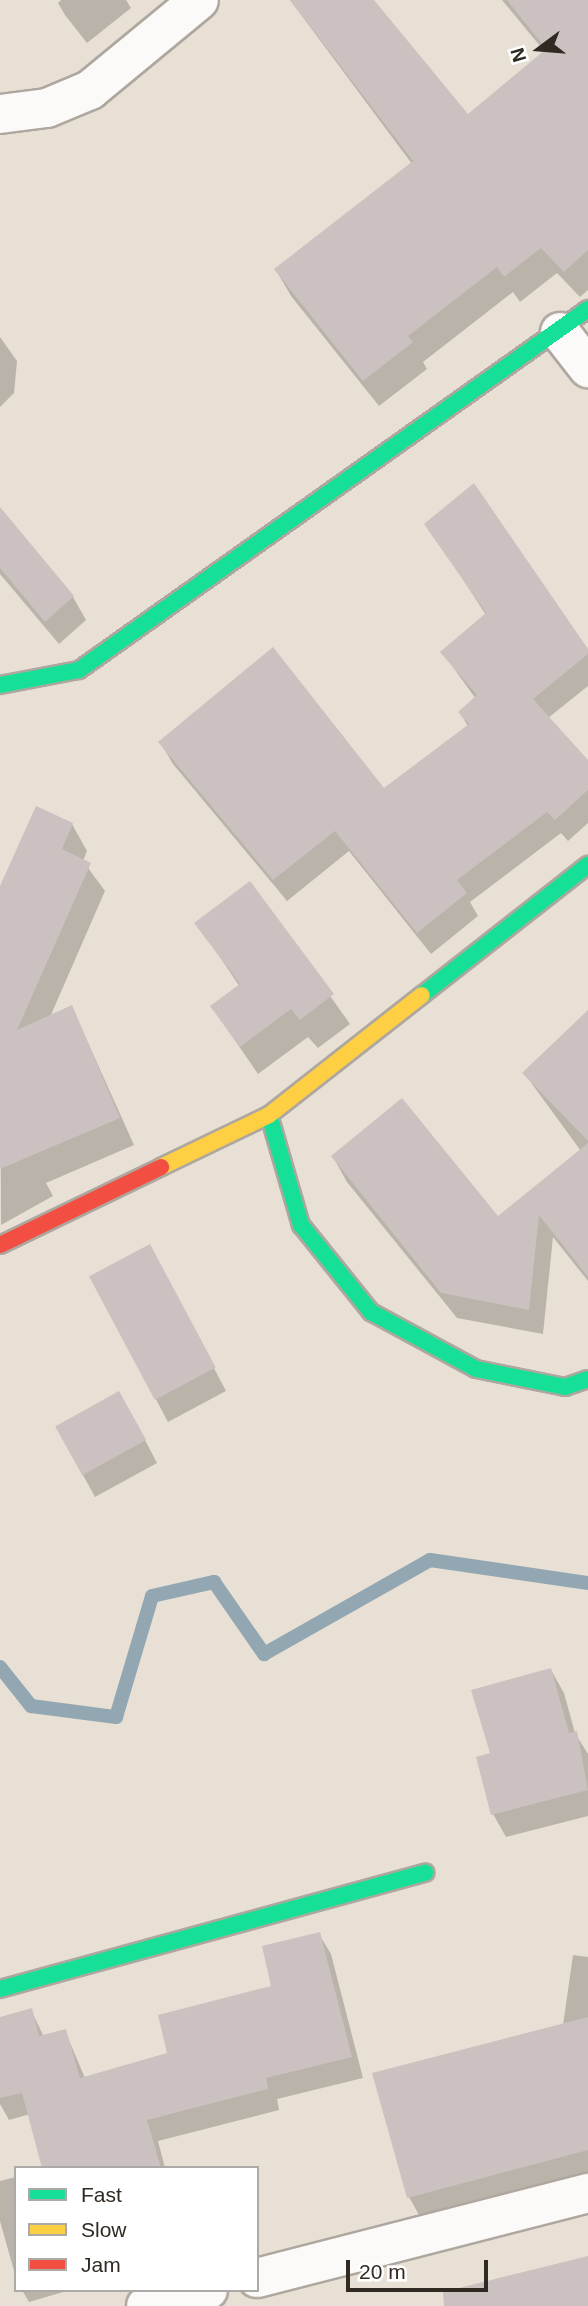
<!DOCTYPE html>
<html>
<head>
<meta charset="utf-8">
<style>
  body { margin:0 }
  #map { position:relative; width:588px; height:2306px; overflow:hidden; background:#e8e0d4; font-family:Arial,sans-serif }
  div>[style] { position:absolute }
  .shadow>* { inset:0; background:#0003 }
  .stream>* { height:14px; margin:-7px; padding:0 7px; transform-origin:7px; border-radius:7px; background:#92a7b2 }
  .building>* { inset:0; background:#cbc1c0; transform-origin:0 0 }
  .roads { filter:drop-shadow(2px 0 #aea79f) drop-shadow(-2px 0 #aea79f) drop-shadow(0 2px #aea79f) drop-shadow(0 -2px #aea79f) }
  .street>* { height:38px; margin:-19px; padding:0 19px; transform-origin:19px; border-radius:19px; background:#fcfaf9 }
  .fast>* { height:16px; margin:-8px; padding:0 8px; transform-origin:8px; border-radius:8px; background:#16e098 }
  .slow>* { height:16px; margin:-8px; padding:0 8px; transform-origin:8px; border-radius:8px; background:#ffcf43 }
  .jam>* { height:16px; margin:-8px; padding:0 8px; transform-origin:8px; border-radius:8px; background:#f24e42 }
  span { translate:-50% -50%; white-space:nowrap; text-align:center; line-height:1.15; -webkit-text-stroke:5px #fff; paint-order:stroke }
  .legend { position:absolute; left:14px; top:2166px; width:245px; height:126px; box-sizing:border-box; background:#fff; border:2px solid #acaaa7; margin:0; padding:9px 12px; list-style:none; font-size:21px; color:#302a22 }
  .legend li { display:flex; align-items:center; gap:14px; height:35px }
  .legend b { width:35px; border:2px solid #acaaa7 }
  .north { position:absolute; left:504px; top:14px; width:70px; height:70px; -webkit-text-stroke:5px #fff; paint-order:stroke; rotate:254deg; font-size:19px; font-weight:700; line-height:28px; text-align:center; color:#302a22 }
  .north::after { content:''; display:block; margin:auto; width:24px; height:32px; background:#302a22; clip-path:polygon(50% 0,100% 100%,50% 72%,0 100%) }
  .scale { position:absolute; left:346px; top:2260px; width:142px; height:32px; box-sizing:border-box; border:4px solid #302a22; border-top:0; padding-left:9px; font-size:21px; line-height:24px; white-space:nowrap; color:#302a22; -webkit-text-stroke:5px #fff; paint-order:stroke }
</style>
</head>
<body>
<div id="map">
  <div class="shadow">
    <div style="clip-path:polygon(61px 0,126px 0,131px 8px,87px 43px,65px 15px,58px 3px)"></div>
    <div style="clip-path:polygon(290px 0,372px 0,468px 116px,545px 52px,502px 0,588px 0,588px 290px,580px 297px,557px 273px,520px 302px,513px 292px,423px 362px,427px 369px,379px 406px,291px 296px,276px 270px,412px 164px)"></div>
    <div style="clip-path:polygon(0 337px,17px 361px,14px 393px,0 407px)"></div>
    <div style="clip-path:polygon(0 509px,73px 597px,86px 620px,59px 644px,0 574px)"></div>
    <div style="clip-path:polygon(427px 524px,588px 652px,588px 686px,548px 718px,588px 763px,588px 823px,568px 841px,561px 833px,470px 902px,478px 916px,431px 954px,349px 851px,287px 901px,173px 764px,160px 742px,384px 790px,468px 726px,460px 713px,476px 699px,442px 652px,486px 615px)"></div>
    <div style="clip-path:polygon(72px 824px,87px 851px,83px 861px,105px 891px,50px 1017px,72px 1007px,134px 1145px,46px 1183px,53px 1196px,1px 1225px,0 891px)"></div>
    <div style="clip-path:polygon(250px 883px,350px 1024px,318px 1048px,308px 1037px,258px 1074px,212px 1007px,240px 987px,197px 923px)"></div>
    <div style="clip-path:polygon(588px 1035px,588px 1281px,553px 1237px,543px 1334px,457px 1318px,347px 1182px,333px 1157px,498px 1219px,581px 1151px,524px 1073px)"></div>
    <div style="clip-path:polygon(162px 1269px,226px 1391px,168px 1422px,91px 1277px)"></div>
    <div style="clip-path:polygon(132px 1415px,157px 1463px,95px 1497px,56px 1426px)"></div>
    <div style="clip-path:polygon(551px 1670px,564px 1693px,575px 1733px,588px 1754px,588px 1816px,506px 1837px,493px 1814px,492px 1754px)"></div>
    <div style="clip-path:polygon(319px 1934px,331px 1954px,363px 2078px,277px 2099px,279px 2110px,158px 2141px,165px 2168px,44px 2168px,30px 2114px,9px 2120px,0 2104px,0 2019px,31px 2010px,44px 2037px,65px 2031px,85px 2078px,169px 2054px,273px 1987px)"></div>
    <div style="clip-path:polygon(573px 1955px,588px 1957px,588px 2181px,423px 2222px,409px 2197px,563px 2025px)"></div>
    <div style="clip-path:polygon(16px 2177px,16px 2278px,0 2221px,0 2181px)"></div>
    <div style="clip-path:polygon(22px 2290px,70px 2290px,29px 2302px)"></div>
  </div>
  <div class="stream">
    <div style="left:0;top:1667px;width:50px;rotate:51.5deg"></div>
    <div style="left:31px;top:1706px;width:86px;rotate:7.4deg"></div>
    <div style="left:116px;top:1717px;width:126px;rotate:-73.4deg"></div>
    <div style="left:152px;top:1596px;width:64px;rotate:-12.7deg"></div>
    <div style="left:214px;top:1582px;width:88px;rotate:55.2deg"></div>
    <div style="left:264px;top:1654px;width:191px;rotate:-29.5deg"></div>
    <div style="left:430px;top:1560px;width:160px;rotate:8.3deg"></div>
  </div>
  <div class="building">
    <div style="clip-path:polygon(290px 0,374px 0,468px 114px,546px 49px,507px 0,588px 0,588px 250px,564px 272px,541px 248px,504px 277px,497px 267px,408px 336px,413px 342px,363px 381px,274px 269px,413px 161px)"></div>
    <div style="clip-path:polygon(474px 483px,588px 649px,588px 654px,533px 699px,588px 760px,588px 790px,555px 820px,547px 812px,457px 880px,467px 893px,417px 933px,335px 831px,273px 880px,158px 742px,273px 647px,384px 788px,469px 724px,458px 712px,477px 695px,440px 652px,486px 613px,424px 524px)"></div>
    <div style="clip-path:polygon(0 507px,74px 596px,45px 622px,0 568px)"></div>
    <div style="clip-path:polygon(36px 806px,73px 823px,62px 849px,91px 863px,17px 1030px,72px 1005px,120px 1118px,0 1169px,0 886px)"></div>
    <div style="clip-path:polygon(250px 881px,334px 994px,300px 1020px,291px 1009px,240px 1047px,210px 1006px,240px 984px,194px 923px)"></div>
    <div style="clip-path:polygon(588px 1010px,588px 1141px,522px 1073px)"></div>
    <div style="clip-path:polygon(402px 1098px,498px 1216px,588px 1143px,588px 1277px,539px 1215px,529px 1310px,441px 1293px,331px 1156px)"></div>
    <div style="left:150px;top:1244px;width:140px;height:69px;rotate:62deg"></div>
    <div style="left:119px;top:1391px;width:56px;height:73px;rotate:61deg"></div>
    <div style="clip-path:polygon(551px 1668px,569px 1733px,577px 1731px,588px 1790px,491px 1815px,476px 1757px,490px 1753px,471px 1690px)"></div>
    <div style="clip-path:polygon(320px 1932px,352px 2057px,266px 2078px,268px 2089px,147px 2120px,161px 2168px,42px 2168px,22px 2093px,0 2098px,0 2017px,32px 2008px,39px 2036px,66px 2029px,80px 2078px,167px 2053px,158px 2015px,271px 1986px,262px 1946px)"></div>
    <div style="clip-path:polygon(588px 2017px,588px 2150px,407px 2198px,372px 2073px)"></div>
    <div style="clip-path:polygon(588px 2256px,588px 2306px,444px 2306px,443px 2292px)"></div>
  </div>
  <div class="roads">
    <div class="street">
      <div style="left:0;top:114px;width:47px;rotate:-7.3deg"></div>
      <div style="left:47px;top:108px;width:47px;rotate:-22.7deg"></div>
      <div style="left:90px;top:90px;width:141px;rotate:-39.5deg"></div>
      <div style="left:560px;top:332px;width:46px;rotate:52.1deg"></div>
      <div style="left:257px;top:2278px;width:342px;rotate:-14.4deg"></div>
      <div style="left:146px;top:2306px;width:64px;rotate:-14.5deg"></div>
    </div>
    <div class="fast">
      <div style="left:0;top:685px;width:80px;rotate:-10.8deg"></div>
      <div style="left:79px;top:670px;width:624px;rotate:-35.35deg"></div>
      <div style="left:422px;top:995px;width:211px;rotate:-38.1deg"></div>
      <div style="left:269px;top:1115px;width:115px;rotate:73.8deg"></div>
      <div style="left:301px;top:1225px;width:112px;rotate:51.2deg"></div>
      <div style="left:371px;top:1312px;width:119px;rotate:28.5deg"></div>
      <div style="left:476px;top:1369px;width:91px;rotate:11.4deg"></div>
      <div style="left:565px;top:1387px;width:24px;rotate:-19deg"></div>
      <div style="left:0;top:1989px;width:441px;rotate:-15.3deg"></div>
    </div>
    <div class="slow">
      <div style="left:161px;top:1167px;width:120px;rotate:-25.7deg"></div>
      <div style="left:269px;top:1115px;width:194px;rotate:-38.1deg"></div>
    </div>
    <div class="jam">
      <div style="left:0;top:1245px;width:179px;rotate:-25.8deg"></div>
    </div>
  </div>
  <ul class="legend">
  <li><b style="height:9px;background:#16e098"></b>Fast</li>
  <li><b style="height:9px;background:#ffcf43"></b>Slow</li>
  <li><b style="height:9px;background:#f24e42"></b>Jam</li>
  </ul>
  <div class="north">N</div>
  <div class="scale">20 m</div>
</div>
</body>
</html>
